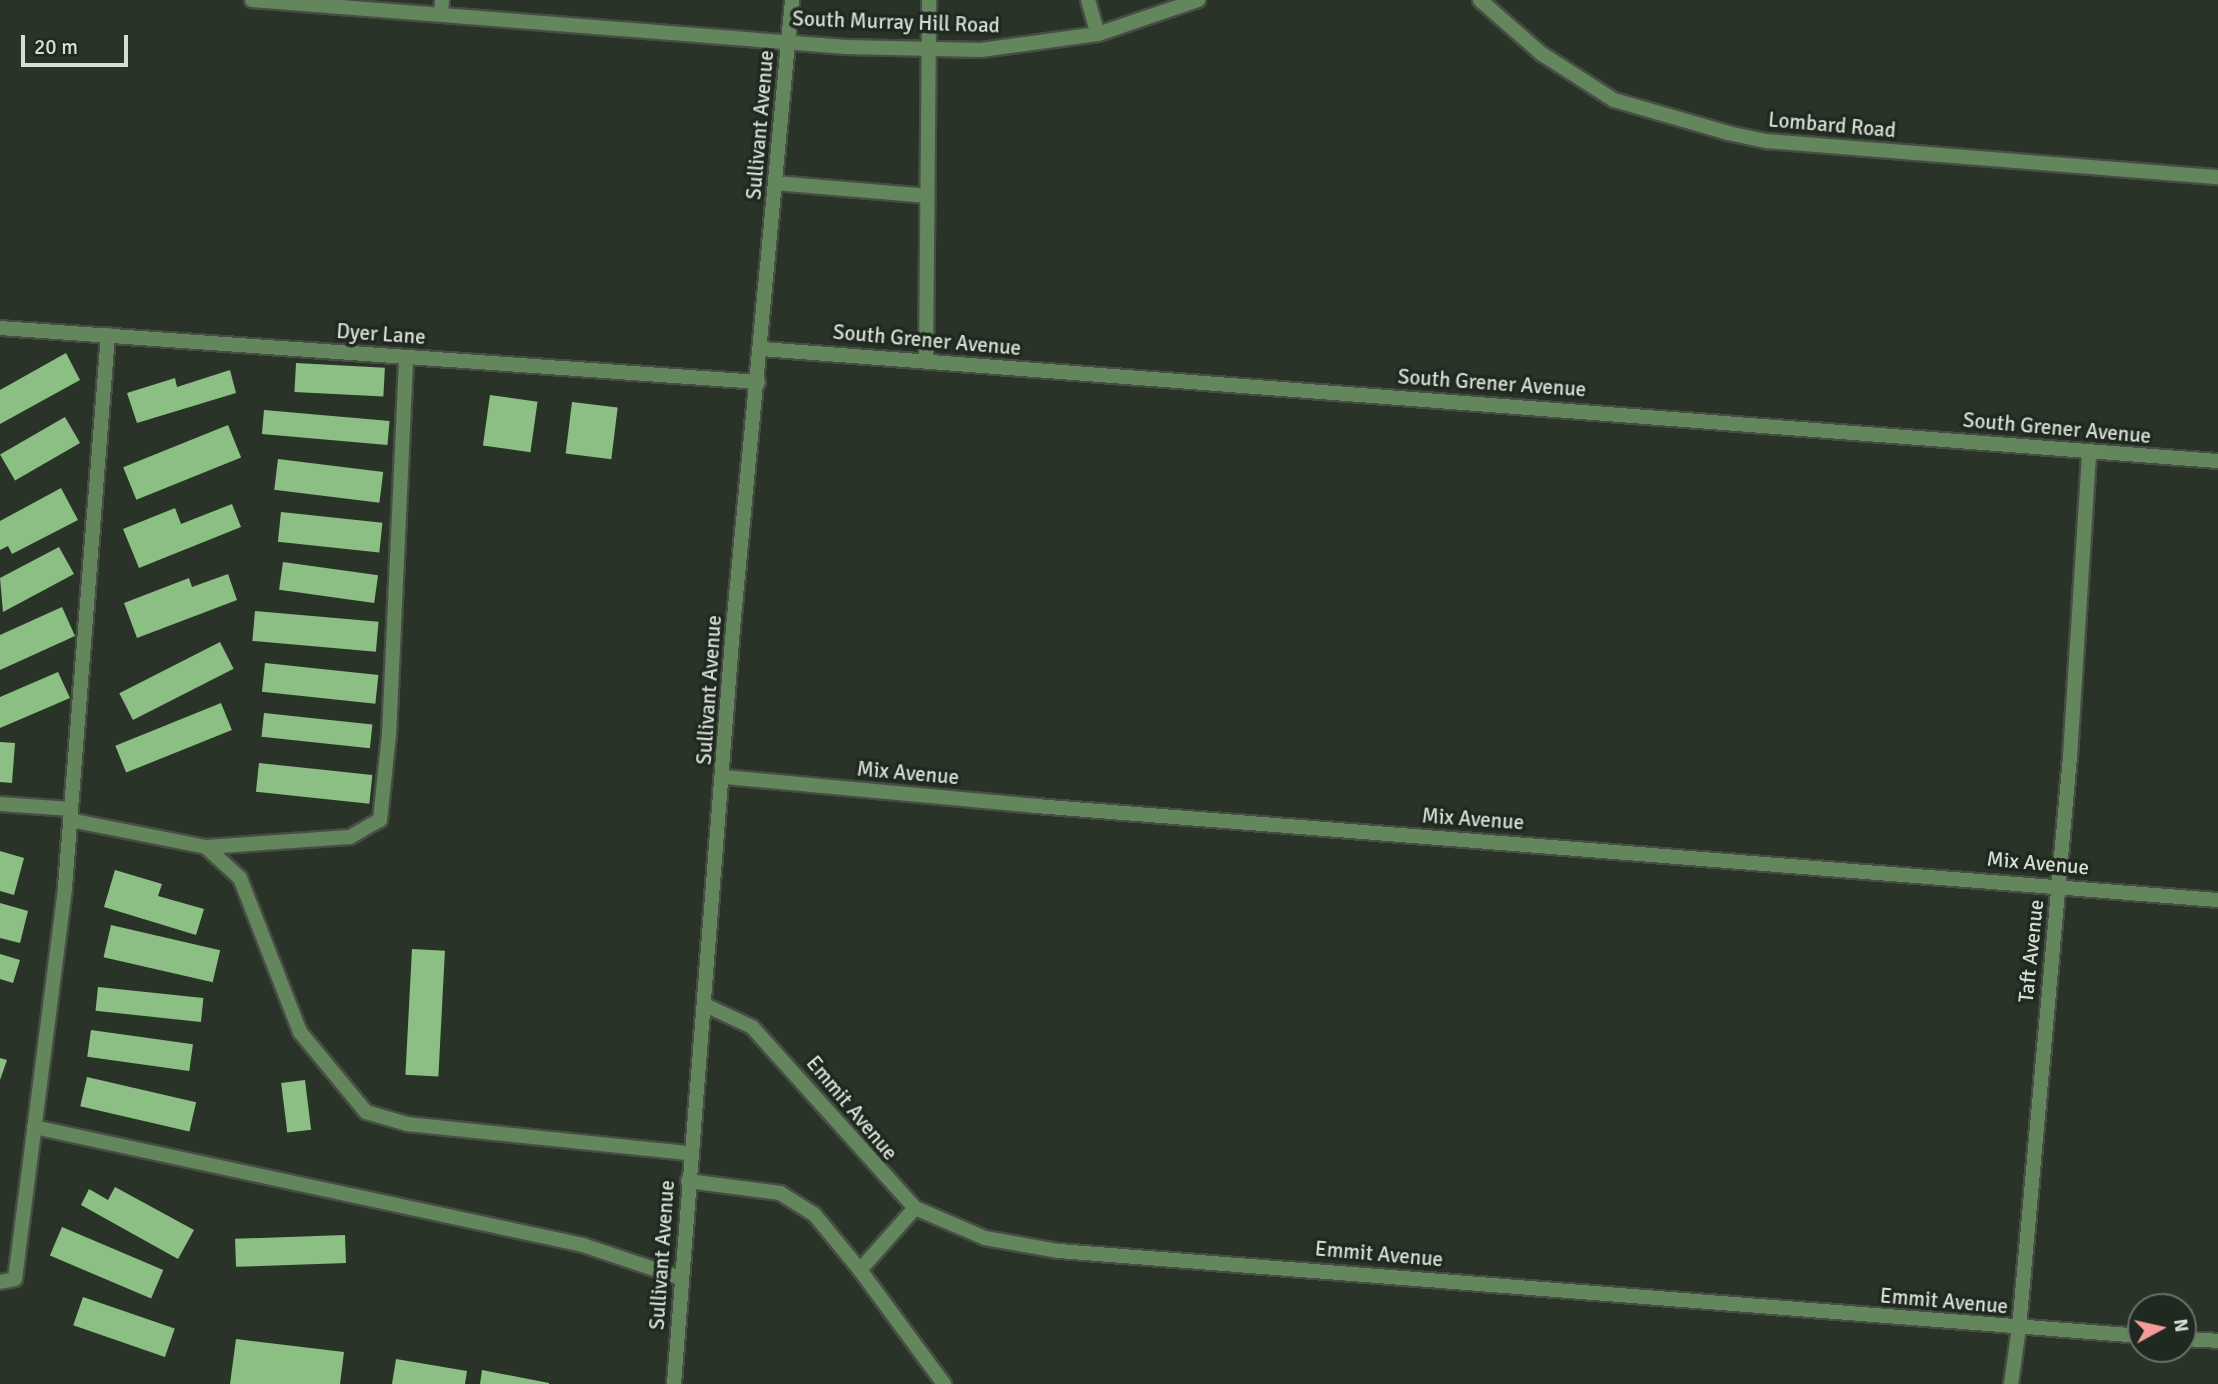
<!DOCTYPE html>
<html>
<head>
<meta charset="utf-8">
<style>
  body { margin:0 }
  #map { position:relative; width:2218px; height:1384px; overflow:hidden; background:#2a3328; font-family:Signika,sans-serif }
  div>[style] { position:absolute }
  .building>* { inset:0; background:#8cbf83; transform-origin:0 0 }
  .roads { filter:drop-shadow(2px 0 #464e44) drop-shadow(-2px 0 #464e44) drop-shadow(0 2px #464e44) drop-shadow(0 -2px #464e44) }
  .service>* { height:14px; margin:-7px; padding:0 7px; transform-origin:7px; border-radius:7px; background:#64865d }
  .minor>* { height:14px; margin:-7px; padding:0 7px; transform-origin:7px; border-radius:7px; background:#64865d }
  .tertiary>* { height:14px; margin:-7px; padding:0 7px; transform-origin:7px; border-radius:7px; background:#64865d }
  span { translate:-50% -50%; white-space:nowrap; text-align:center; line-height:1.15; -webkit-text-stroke:7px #20291f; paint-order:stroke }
  .street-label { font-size:21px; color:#d7ddd6 }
  .north { position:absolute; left:2127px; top:1293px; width:70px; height:70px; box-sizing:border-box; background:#20291f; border:2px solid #697168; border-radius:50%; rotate:82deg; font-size:19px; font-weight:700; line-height:28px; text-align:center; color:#d7ddd6 }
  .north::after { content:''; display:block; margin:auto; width:24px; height:32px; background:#f59b9c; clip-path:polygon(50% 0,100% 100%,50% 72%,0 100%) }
  .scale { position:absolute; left:21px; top:35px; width:107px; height:32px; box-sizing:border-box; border:4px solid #d7ddd6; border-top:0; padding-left:9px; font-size:21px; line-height:24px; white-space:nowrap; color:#d7ddd6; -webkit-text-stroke:5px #20291f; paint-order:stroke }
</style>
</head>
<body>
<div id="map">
  <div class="building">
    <div style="clip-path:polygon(66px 353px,80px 380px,0 424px,0 390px)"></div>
    <div style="left:296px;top:363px;width:89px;height:29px;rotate:3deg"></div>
    <div style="clip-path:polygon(230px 370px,236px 393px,137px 423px,127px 393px,175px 378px,177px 387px)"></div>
    <div style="left:490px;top:395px;width:48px;height:51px;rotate:8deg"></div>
    <div style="left:572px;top:402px;width:46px;height:52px;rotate:7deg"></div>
    <div style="left:264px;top:410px;width:126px;height:24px;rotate:5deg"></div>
    <div style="left:65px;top:417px;width:30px;height:75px;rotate:60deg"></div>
    <div style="left:228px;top:425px;width:35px;height:113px;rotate:68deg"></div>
    <div style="left:278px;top:459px;width:106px;height:31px;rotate:7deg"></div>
    <div style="clip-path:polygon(61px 488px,78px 520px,12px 554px,8px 546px,0 550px,0 521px)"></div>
    <div style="clip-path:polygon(232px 504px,241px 527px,139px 568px,123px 529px,175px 508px,181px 524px)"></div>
    <div style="left:281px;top:512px;width:102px;height:30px;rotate:6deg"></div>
    <div style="clip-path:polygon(59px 547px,74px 574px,3px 612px,0 578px)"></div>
    <div style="left:283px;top:562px;width:96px;height:28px;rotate:8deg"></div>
    <div style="clip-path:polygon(228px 574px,237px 600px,137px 638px,124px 603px,189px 578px,192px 587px)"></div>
    <div style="clip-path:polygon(62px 607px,75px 636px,0 670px,0 635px)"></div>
    <div style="left:255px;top:611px;width:124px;height:30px;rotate:5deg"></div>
    <div style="left:220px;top:642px;width:30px;height:113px;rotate:63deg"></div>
    <div style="left:265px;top:663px;width:114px;height:29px;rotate:6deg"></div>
    <div style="clip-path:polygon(58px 672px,70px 698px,0 728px,0 697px)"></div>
    <div style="left:221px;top:703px;width:29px;height:114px;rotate:68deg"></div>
    <div style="left:264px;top:713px;width:109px;height:24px;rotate:6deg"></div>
    <div style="clip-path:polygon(0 742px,15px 743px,12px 783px,0 782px)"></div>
    <div style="left:259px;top:763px;width:114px;height:29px;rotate:6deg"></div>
    <div style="clip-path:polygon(0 851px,24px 858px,14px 895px,0 891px)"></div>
    <div style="clip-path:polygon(115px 870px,162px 884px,158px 896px,204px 909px,196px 935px,104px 907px)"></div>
    <div style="clip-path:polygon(0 903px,28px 911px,20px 943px,0 938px)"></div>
    <div style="left:111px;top:925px;width:112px;height:33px;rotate:13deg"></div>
    <div style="left:412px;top:949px;width:33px;height:126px;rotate:3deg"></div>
    <div style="clip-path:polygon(0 954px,20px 960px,13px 983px,0 979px)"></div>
    <div style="left:98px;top:987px;width:106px;height:24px;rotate:6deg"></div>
    <div style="left:91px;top:1030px;width:103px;height:27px;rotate:8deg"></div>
    <div style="clip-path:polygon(0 1058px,7px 1060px,0 1080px)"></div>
    <div style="left:87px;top:1077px;width:112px;height:30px;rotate:13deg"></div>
    <div style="left:305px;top:1080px;width:50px;height:24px;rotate:83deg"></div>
    <div style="clip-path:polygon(115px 1187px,194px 1230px,178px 1259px,81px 1205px,89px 1189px,108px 1200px)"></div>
    <div style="left:62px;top:1227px;width:110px;height:31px;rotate:23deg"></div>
    <div style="left:345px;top:1235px;width:28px;height:110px;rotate:88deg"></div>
    <div style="left:83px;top:1297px;width:97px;height:30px;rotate:19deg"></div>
    <div style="clip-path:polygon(236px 1339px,344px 1352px,340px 1384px,230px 1384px)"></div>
    <div style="clip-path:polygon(396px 1359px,467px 1371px,465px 1384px,392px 1384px)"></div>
    <div style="clip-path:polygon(482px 1370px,549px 1383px,549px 1384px,480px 1384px)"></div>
  </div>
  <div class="roads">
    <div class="service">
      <div style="left:1088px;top:0;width:35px;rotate:74deg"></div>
      <div style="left:776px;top:183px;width:152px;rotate:4.9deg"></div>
      <div style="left:926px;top:361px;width:361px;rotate:-89.5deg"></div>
      <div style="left:0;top:804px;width:71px;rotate:4deg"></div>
      <div style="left:70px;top:820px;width:139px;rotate:11.2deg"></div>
      <div style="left:206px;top:847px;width:46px;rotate:42.4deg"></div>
      <div style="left:240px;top:878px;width:165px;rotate:68.7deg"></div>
      <div style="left:300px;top:1032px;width:104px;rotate:50.5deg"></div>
      <div style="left:366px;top:1112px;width:43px;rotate:16.3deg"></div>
      <div style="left:407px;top:1124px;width:284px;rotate:5.9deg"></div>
      <div style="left:206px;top:847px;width:144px;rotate:-4deg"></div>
      <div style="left:350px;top:837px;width:34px;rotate:-30deg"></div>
      <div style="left:380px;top:820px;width:85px;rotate:-84deg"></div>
      <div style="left:389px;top:735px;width:378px;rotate:-87.4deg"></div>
      <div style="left:34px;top:1127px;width:562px;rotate:12.13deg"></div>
      <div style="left:583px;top:1245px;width:103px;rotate:18.6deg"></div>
      <div style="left:688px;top:1181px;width:93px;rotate:7.4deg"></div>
      <div style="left:780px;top:1193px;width:40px;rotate:32deg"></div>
      <div style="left:814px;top:1214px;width:72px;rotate:50.6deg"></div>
      <div style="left:860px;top:1270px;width:83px;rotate:-48.4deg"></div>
      <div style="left:860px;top:1270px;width:142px;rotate:53.6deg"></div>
      <div style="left:0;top:1282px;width:15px;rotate:-11deg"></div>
      <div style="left:15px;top:1279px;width:395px;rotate:-82.7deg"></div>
      <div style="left:65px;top:887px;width:554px;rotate:-85.55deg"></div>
      <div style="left:2011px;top:1384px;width:57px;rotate:-81.9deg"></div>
    </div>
    <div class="minor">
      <div style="left:252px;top:0;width:596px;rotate:4.52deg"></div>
      <div style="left:846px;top:47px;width:135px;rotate:1.3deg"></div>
      <div style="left:981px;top:50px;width:118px;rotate:-7.8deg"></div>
      <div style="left:1098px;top:34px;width:106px;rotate:-18.8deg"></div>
      <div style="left:1480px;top:0;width:82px;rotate:41.1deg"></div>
      <div style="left:1542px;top:54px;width:85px;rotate:32.6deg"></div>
      <div style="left:1614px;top:100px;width:119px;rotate:16.1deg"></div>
      <div style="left:1728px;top:133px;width:40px;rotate:12deg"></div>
      <div style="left:1767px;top:141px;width:452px;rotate:4.6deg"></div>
      <div style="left:441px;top:14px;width:14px;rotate:-86deg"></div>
      <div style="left:0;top:328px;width:760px;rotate:4.07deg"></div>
      <div style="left:762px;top:349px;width:1460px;rotate:4.4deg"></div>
      <div style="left:725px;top:777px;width:312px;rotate:5.3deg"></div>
      <div style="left:1036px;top:806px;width:1186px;rotate:4.55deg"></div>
      <div style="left:705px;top:1005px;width:52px;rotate:25.1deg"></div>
      <div style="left:752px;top:1027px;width:244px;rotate:48deg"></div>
      <div style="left:915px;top:1208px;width:76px;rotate:23.2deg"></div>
      <div style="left:985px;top:1238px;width:75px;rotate:10deg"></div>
      <div style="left:1059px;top:1251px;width:1085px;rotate:4.49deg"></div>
      <div style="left:2019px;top:1328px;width:573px;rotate:-84.9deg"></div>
      <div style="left:2070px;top:757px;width:306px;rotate:-86.4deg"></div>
      <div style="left:2183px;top:1339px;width:35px;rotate:3deg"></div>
    </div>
    <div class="tertiary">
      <div style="left:674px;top:1384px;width:758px;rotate:-85.54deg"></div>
      <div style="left:733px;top:628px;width:631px;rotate:-84.63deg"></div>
    </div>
  </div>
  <div class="street-label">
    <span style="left:896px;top:22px;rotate:2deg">South Murray Hill Road</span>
    <span style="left:760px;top:125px;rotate:-85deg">Sullivant Avenue</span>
    <span style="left:1832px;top:125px;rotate:5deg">Lombard Road</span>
    <span style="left:381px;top:334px;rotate:4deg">Dyer Lane</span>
    <span style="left:927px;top:340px;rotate:5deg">South Grener Avenue</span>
    <span style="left:1492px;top:383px;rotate:4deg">South Grener Avenue</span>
    <span style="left:2057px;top:428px;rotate:5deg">South Grener Avenue</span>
    <span style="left:709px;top:690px;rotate:-86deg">Sullivant Avenue</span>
    <span style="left:908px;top:773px;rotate:5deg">Mix Avenue</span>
    <span style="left:1473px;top:819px;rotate:4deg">Mix Avenue</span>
    <span style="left:2038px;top:863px;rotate:5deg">Mix Avenue</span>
    <span style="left:2031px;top:951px;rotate:-84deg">Taft Avenue</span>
    <span style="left:852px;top:1108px;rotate:50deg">Emmit Avenue</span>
    <span style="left:1379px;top:1254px;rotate:5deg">Emmit Avenue</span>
    <span style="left:662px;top:1255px;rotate:-86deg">Sullivant Avenue</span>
    <span style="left:1944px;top:1301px;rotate:5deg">Emmit Avenue</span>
  </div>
  <div class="north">N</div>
  <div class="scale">20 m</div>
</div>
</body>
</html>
